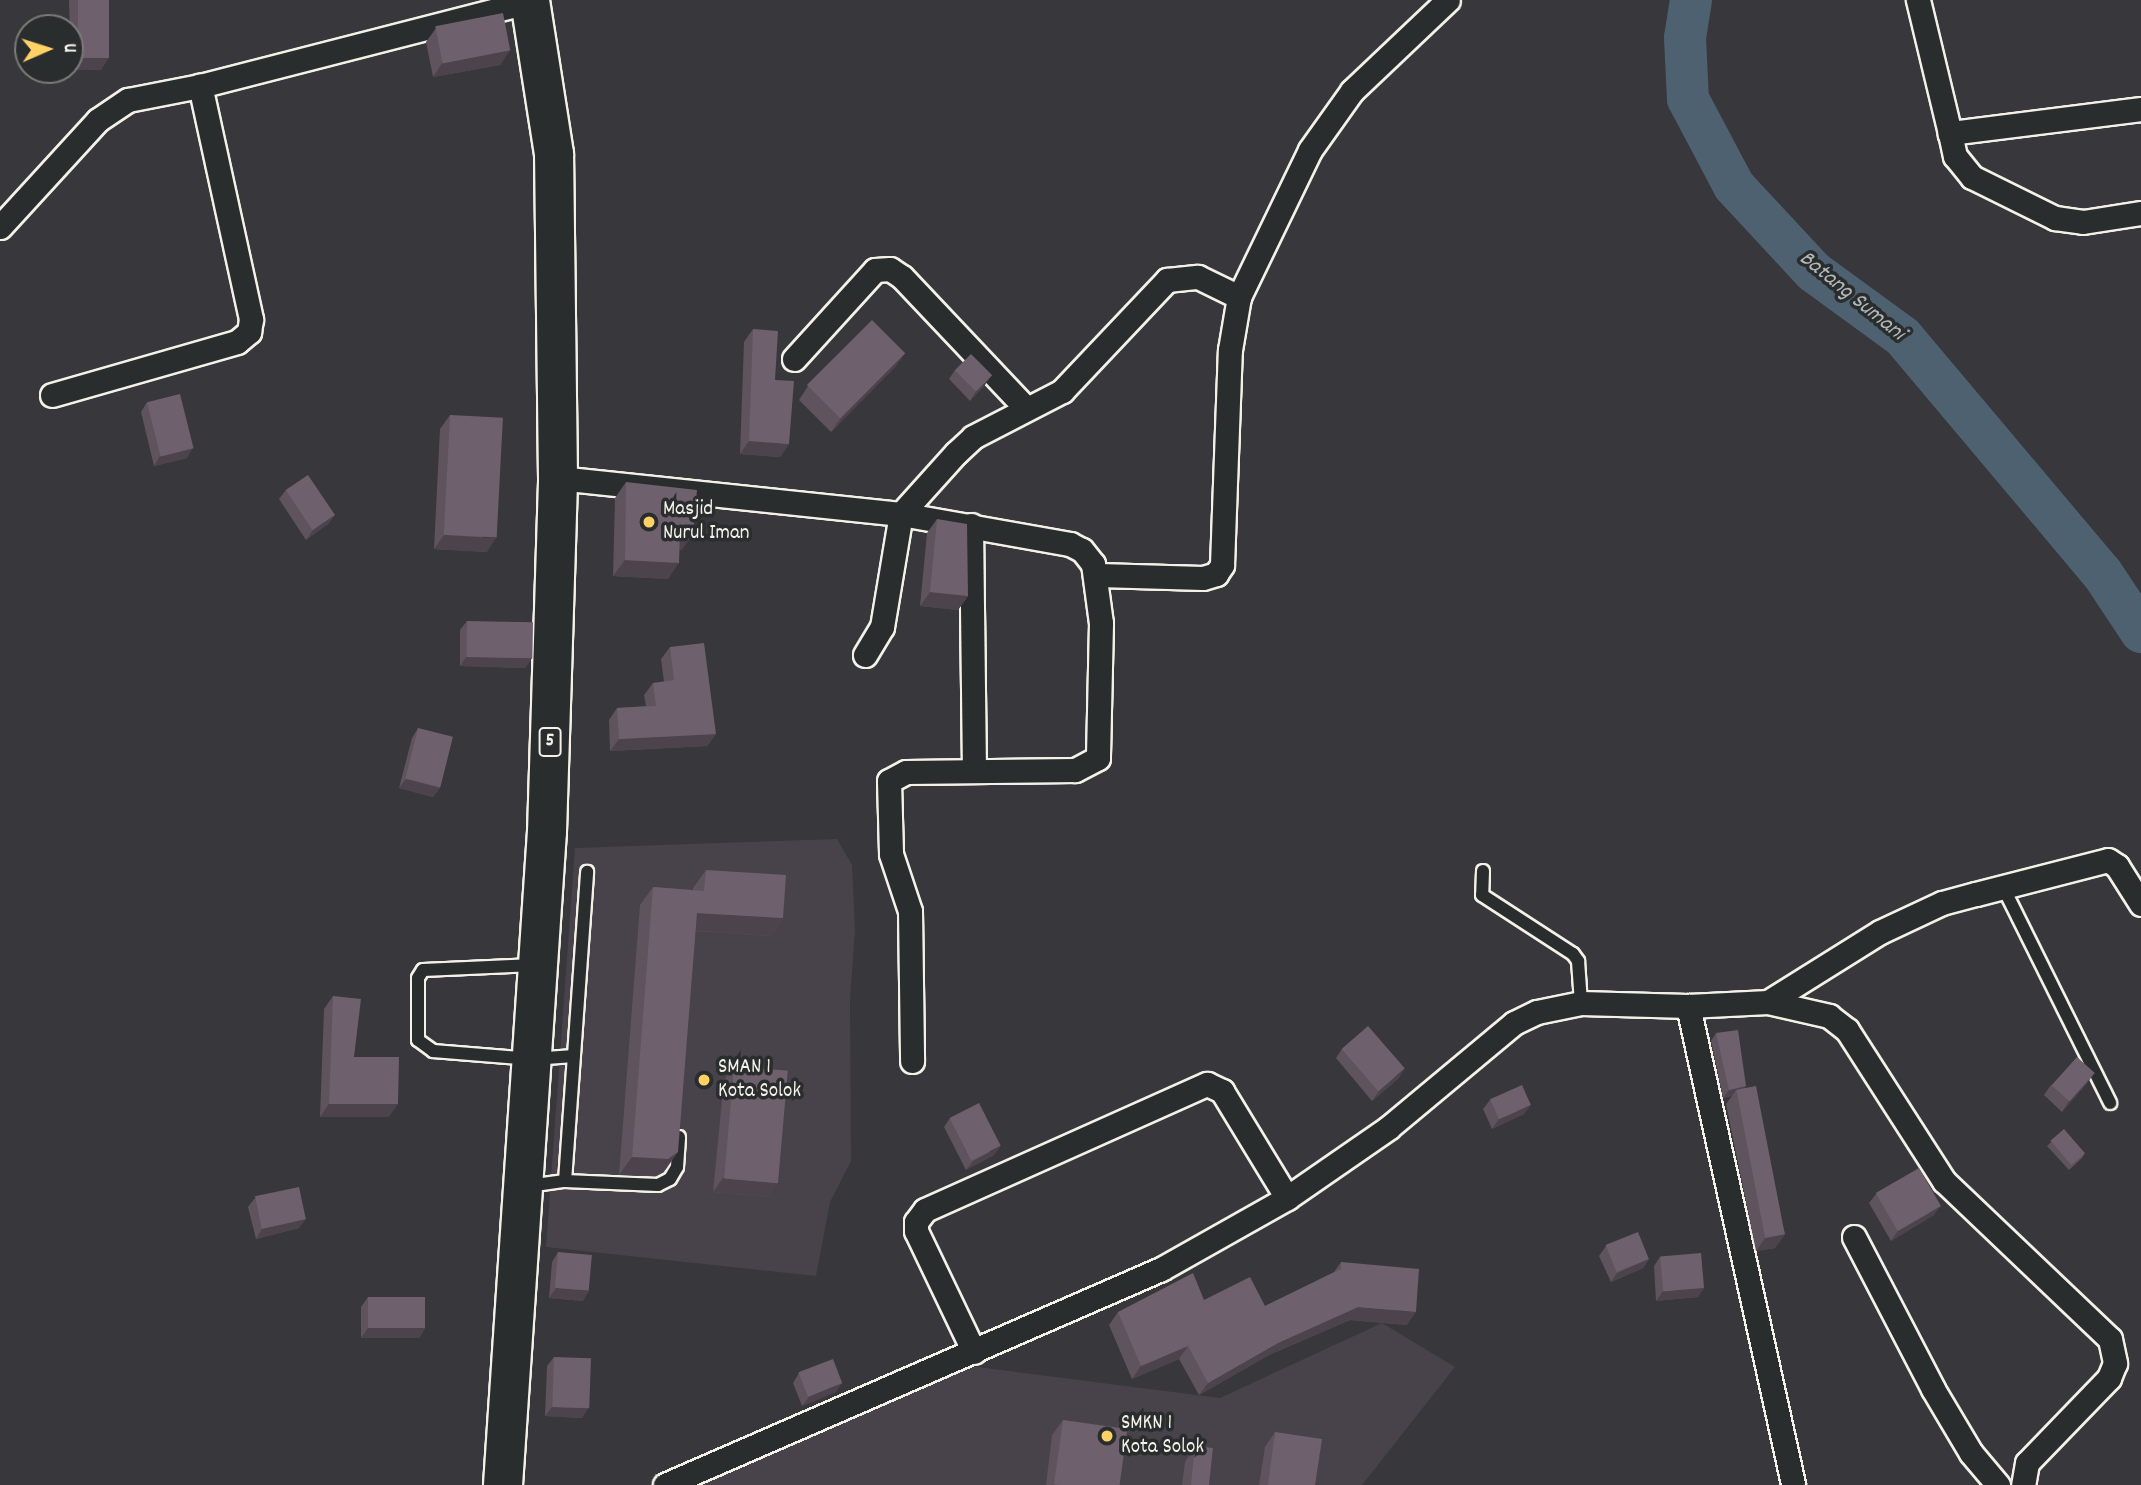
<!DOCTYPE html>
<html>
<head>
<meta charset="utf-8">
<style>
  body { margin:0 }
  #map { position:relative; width:2141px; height:1485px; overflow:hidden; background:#38373b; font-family:Dekko,sans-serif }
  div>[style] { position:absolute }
  .built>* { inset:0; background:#48434a }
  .river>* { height:42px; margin:-21px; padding:0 21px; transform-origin:21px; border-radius:21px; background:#4e6171 }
  .roads { filter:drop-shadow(2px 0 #f4f1e8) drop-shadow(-2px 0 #f4f1e8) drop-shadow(0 2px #f4f1e8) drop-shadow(0 -2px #f4f1e8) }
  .service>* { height:12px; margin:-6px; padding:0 6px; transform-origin:6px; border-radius:6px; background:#2a2d2e }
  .minor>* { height:23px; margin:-11.5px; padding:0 11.5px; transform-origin:11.5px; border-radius:11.5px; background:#2a2d2e }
  .trunk>* { height:38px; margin:-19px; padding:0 19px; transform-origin:19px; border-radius:19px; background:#2a2d2e }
  .wall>* { inset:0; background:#5f535e }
  .shaded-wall>* { inset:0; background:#4d434c }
  .building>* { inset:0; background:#6e606d; transform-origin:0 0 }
  .dots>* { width:19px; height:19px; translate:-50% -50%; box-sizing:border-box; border:4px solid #2a2d2e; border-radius:50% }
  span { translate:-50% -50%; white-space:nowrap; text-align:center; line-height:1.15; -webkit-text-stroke:7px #2a2d2e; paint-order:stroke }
  .shield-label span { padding:2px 5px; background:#2a2d2e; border:2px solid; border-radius:5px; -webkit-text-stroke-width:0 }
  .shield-label { font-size:19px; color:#f4f1e8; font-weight:700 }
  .poi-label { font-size:21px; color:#f4f1e8 }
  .left { translate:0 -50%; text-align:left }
  .water-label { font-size:23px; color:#b2b7b8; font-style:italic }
  .north { position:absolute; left:14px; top:14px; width:70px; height:70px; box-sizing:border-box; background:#2a2d2e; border:2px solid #7b7b78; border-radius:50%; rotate:87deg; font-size:19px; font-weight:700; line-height:28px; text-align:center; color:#f4f1e8 }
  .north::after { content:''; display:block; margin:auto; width:24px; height:32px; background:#ffd166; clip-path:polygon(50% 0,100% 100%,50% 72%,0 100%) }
</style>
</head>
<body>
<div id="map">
  <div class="built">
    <div style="clip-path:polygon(837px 839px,852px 865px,855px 930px,850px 999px,851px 1161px,830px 1202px,816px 1276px,546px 1247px,575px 848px)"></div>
    <div style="clip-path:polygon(1382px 1323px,1455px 1367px,1362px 1485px,697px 1485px,970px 1366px,1220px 1398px)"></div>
  </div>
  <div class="river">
    <div style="left:1691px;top:0;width:38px;rotate:99deg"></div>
    <div style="left:1685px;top:38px;width:61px;rotate:87.2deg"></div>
    <div style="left:1688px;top:99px;width:98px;rotate:62.1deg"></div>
    <div style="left:1734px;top:186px;width:117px;rotate:47.1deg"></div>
    <div style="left:1814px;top:272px;width:110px;rotate:36.1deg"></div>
    <div style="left:1903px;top:337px;width:309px;rotate:49.9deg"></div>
    <div style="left:2102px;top:573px;width:71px;rotate:56.5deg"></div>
  </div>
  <div class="roads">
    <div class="service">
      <div style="left:1483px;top:871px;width:24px;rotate:92deg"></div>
      <div style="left:1482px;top:895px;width:108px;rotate:33deg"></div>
      <div style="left:1573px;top:954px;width:9px;rotate:54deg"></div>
      <div style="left:1578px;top:961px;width:42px;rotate:85.9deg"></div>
      <div style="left:2004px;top:889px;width:239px;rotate:63.6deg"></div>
      <div style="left:534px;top:965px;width:111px;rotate:177.4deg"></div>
      <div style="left:423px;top:970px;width:9px;rotate:122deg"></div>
      <div style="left:418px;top:978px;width:62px;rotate:90deg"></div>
      <div style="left:418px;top:1040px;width:19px;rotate:36deg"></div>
      <div style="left:433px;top:1051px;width:99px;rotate:4.6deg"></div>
      <div style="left:532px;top:1059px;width:42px;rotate:-4.1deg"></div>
      <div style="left:565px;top:1181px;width:93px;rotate:2.5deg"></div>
      <div style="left:658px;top:1185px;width:13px;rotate:-27deg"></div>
      <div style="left:670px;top:1179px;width:14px;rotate:-60deg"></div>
      <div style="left:677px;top:1167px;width:30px;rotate:-86deg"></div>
      <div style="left:528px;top:1186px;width:37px;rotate:-8deg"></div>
      <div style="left:565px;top:1181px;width:310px;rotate:-85.9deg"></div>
    </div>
    <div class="minor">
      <div style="left:1918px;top:0;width:137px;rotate:76.5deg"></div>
      <div style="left:2141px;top:109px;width:193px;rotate:172.8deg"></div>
      <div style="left:1950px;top:133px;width:24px;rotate:78deg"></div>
      <div style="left:1955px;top:156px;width:27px;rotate:51deg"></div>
      <div style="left:1972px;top:177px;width:93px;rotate:26.3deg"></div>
      <div style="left:2055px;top:218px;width:28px;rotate:8deg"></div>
      <div style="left:2083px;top:222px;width:59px;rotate:-8.8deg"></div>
      <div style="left:0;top:227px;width:145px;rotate:-47.5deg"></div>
      <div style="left:98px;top:120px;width:36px;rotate:-34deg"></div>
      <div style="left:128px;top:100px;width:73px;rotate:-11deg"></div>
      <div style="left:200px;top:86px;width:341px;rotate:-14.4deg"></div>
      <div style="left:794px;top:359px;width:120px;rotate:-47.7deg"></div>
      <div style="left:875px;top:270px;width:15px;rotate:-4deg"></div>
      <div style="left:890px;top:269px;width:14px;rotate:34deg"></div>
      <div style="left:902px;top:277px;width:179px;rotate:46.6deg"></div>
      <div style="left:52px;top:395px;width:192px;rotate:-16deg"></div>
      <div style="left:237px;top:342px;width:16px;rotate:-40deg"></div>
      <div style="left:249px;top:332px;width:13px;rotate:-81deg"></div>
      <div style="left:251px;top:319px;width:239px;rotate:-102.3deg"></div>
      <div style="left:558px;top:478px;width:345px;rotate:6deg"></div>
      <div style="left:901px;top:514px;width:172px;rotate:10.1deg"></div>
      <div style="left:1070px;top:544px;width:13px;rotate:27deg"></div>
      <div style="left:1082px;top:550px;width:18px;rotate:52deg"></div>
      <div style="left:1093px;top:564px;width:60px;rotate:82.3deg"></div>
      <div style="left:1101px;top:623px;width:135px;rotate:91.3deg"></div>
      <div style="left:1098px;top:758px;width:26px;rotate:152deg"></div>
      <div style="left:1075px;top:770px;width:169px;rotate:179.3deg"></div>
      <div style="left:906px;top:772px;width:19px;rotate:152deg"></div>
      <div style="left:889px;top:781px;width:73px;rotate:88.4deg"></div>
      <div style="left:891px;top:854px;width:60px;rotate:71.6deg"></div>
      <div style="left:910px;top:911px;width:150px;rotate:89.2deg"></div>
      <div style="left:971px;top:525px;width:244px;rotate:89.3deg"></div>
      <div style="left:1098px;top:575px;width:105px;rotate:1.6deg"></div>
      <div style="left:1203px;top:578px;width:14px;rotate:-17deg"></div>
      <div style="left:1216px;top:574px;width:11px;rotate:-56deg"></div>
      <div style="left:1222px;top:565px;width:215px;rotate:-87.9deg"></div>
      <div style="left:1230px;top:350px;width:54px;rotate:-80.4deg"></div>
      <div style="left:1239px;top:297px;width:163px;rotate:-64.2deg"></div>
      <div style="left:1310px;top:150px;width:72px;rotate:-54.6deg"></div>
      <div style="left:1352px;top:91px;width:132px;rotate:-43.5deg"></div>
      <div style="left:865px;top:655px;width:33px;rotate:-59deg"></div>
      <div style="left:882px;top:627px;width:115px;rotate:-80.5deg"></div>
      <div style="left:901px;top:514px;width:82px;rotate:-48deg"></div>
      <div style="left:956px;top:453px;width:23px;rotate:-43deg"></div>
      <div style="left:973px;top:437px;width:100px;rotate:-27.3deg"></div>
      <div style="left:1062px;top:391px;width:153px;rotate:-46.6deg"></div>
      <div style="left:1167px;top:280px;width:31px;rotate:-6deg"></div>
      <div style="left:1198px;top:277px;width:46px;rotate:26deg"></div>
      <div style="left:1768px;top:1002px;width:132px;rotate:-32deg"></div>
      <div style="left:1880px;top:932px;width:68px;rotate:-25.1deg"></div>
      <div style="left:1942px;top:903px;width:35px;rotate:-15deg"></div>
      <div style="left:1976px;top:894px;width:136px;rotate:-14.4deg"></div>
      <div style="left:2108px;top:860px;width:11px;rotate:34deg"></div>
      <div style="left:2117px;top:866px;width:45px;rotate:57.7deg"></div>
      <div style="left:1688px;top:1006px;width:490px;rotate:77.6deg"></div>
      <div style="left:1854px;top:1237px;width:171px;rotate:62.5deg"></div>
      <div style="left:1933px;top:1389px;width:74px;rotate:59.3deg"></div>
      <div style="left:1971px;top:1453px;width:42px;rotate:49.8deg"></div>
      <div style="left:974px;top:1352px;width:134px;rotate:-115.6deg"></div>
      <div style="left:916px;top:1231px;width:9px;rotate:-90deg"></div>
      <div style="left:916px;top:1222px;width:15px;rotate:-53deg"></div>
      <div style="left:925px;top:1210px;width:309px;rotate:-24.1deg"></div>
      <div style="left:1207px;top:1084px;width:17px;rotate:25deg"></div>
      <div style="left:1222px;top:1091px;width:125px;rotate:58.7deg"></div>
      <div style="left:665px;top:1485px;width:541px;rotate:-23.53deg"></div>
      <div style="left:1161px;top:1269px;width:145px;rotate:-29.4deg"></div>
      <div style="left:1287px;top:1198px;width:123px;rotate:-34.7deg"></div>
      <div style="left:1388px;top:1128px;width:164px;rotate:-39.8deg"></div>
      <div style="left:1514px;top:1023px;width:25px;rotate:-26deg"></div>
      <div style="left:1537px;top:1012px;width:45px;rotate:-11.6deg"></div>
      <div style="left:1581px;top:1003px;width:107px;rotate:1.6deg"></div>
      <div style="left:1688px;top:1006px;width:80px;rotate:-2.9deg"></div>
      <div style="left:1768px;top:1002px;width:63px;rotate:12.9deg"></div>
      <div style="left:1829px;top:1016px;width:23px;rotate:38deg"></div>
      <div style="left:1847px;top:1030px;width:179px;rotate:57.3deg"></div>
      <div style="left:1944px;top:1181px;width:229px;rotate:43.6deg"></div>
      <div style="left:2110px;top:1339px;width:25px;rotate:78deg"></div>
      <div style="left:2115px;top:1363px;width:16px;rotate:112deg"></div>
      <div style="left:2109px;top:1378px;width:118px;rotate:134deg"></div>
      <div style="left:2027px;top:1463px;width:22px;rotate:100deg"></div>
    </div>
    <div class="trunk">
      <div style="left:503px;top:1485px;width:654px;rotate:-86.15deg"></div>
      <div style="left:547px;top:832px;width:354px;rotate:-88.2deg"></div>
      <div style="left:558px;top:478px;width:324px;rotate:-90.7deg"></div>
      <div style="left:554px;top:154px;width:156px;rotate:-98.9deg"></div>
    </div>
  </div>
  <div class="wall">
    <div style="clip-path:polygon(69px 0,109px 0,101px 70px,71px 70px)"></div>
    <div style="clip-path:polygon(436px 28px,510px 50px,500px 65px,433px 77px,426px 42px)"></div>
    <div style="clip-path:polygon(753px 329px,775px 380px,789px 444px,780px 457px,740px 454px,744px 342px)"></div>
    <div style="clip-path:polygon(905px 353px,895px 367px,831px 432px,799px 400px,808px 386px)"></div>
    <div style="clip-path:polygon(955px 370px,985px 385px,970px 401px,949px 379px)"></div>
    <div style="clip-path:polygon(147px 402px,187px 458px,154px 466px,141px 412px)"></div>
    <div style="clip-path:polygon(450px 415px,487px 552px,434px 549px,440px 429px)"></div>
    <div style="clip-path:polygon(626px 482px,682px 550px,679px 549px,668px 579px,613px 576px,615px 498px)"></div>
    <div style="clip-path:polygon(286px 490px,335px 515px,328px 524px,306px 540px,279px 499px)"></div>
    <div style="clip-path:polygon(937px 519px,968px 596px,958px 610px,920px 606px,927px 533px)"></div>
    <div style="clip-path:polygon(467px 621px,532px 658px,525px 668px,460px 666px,460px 630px)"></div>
    <div style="clip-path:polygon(670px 647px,716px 734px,707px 746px,610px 751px,609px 720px,617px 708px,646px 706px,644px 695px,653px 683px,664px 682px,661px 659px)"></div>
    <div style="clip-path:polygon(418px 728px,440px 788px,433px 797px,399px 788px,412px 738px)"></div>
    <div style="clip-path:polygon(706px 870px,783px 918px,771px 936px,695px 931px,666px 1169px,656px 1176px,619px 1175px,640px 905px,653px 887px,693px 890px,693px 888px)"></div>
    <div style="clip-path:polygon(333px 996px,354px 1057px,389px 1117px,320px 1117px,324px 1009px)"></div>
    <div style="clip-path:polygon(1716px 1033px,1746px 1086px,1744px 1088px,1785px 1234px,1775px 1248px,1756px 1251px,1726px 1104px,1732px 1096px,1723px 1098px,1711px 1041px)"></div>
    <div style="clip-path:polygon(1342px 1049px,1399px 1078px,1372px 1101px,1336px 1058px)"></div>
    <div style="clip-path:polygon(734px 1066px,777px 1183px,767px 1197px,713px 1192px,724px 1080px)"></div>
    <div style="clip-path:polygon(2088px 1082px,2062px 1112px,2044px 1095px,2051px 1085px)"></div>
    <div style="clip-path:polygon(1490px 1100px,1524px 1114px,1492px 1129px,1483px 1109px)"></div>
    <div style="clip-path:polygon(950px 1118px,994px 1155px,966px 1170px,944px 1127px)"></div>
    <div style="clip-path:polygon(2051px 1142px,2085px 1153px,2082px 1158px,2069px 1170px,2047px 1146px)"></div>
    <div style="clip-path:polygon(1876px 1194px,1934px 1215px,1891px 1241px,1869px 1203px)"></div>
    <div style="clip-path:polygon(255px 1198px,299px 1228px,256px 1239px,248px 1207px)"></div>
    <div style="clip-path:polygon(1606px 1246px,1649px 1259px,1643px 1268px,1611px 1282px,1599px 1256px)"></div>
    <div style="clip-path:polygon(558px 1252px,583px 1301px,549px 1298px,552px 1262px)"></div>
    <div style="clip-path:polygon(1660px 1257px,1704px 1288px,1698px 1297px,1656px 1301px,1654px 1266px)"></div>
    <div style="clip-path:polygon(1341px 1262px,1407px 1325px,1350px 1320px,1269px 1355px,1199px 1395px,1179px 1359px,1132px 1379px,1109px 1325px,1118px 1312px,1204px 1300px,1265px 1306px,1334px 1272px)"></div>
    <div style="clip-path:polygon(368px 1297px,425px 1328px,419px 1338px,361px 1338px,361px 1307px)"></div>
    <div style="clip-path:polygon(554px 1357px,588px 1408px,582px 1418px,545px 1416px,547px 1366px)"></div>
    <div style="clip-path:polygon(799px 1373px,836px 1392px,802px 1406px,793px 1383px)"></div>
    <div style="clip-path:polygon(1063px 1420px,1120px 1485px,1046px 1485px,1052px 1435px)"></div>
    <div style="clip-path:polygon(1275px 1432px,1315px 1485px,1259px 1485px,1265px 1447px)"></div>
    <div style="clip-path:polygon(1195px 1446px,1209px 1485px,1182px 1485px,1185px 1462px)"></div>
  </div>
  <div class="shaded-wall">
    <div style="clip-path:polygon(510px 50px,500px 65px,433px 77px,442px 63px)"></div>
    <div style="clip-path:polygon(79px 58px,109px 58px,101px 70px,71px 70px)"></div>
    <div style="clip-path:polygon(905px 353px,895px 367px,831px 432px,841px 418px)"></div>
    <div style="clip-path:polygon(992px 375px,985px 385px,970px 401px,976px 391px)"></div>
    <div style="clip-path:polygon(749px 441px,789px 444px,780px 457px,740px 454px)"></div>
    <div style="clip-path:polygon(193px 448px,187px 458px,154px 466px,160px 456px)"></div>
    <div style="clip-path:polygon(335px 515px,328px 524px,306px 540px,313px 530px)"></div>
    <div style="clip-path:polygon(680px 533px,693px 534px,682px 550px,669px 549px)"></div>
    <div style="clip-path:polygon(444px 535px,496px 538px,487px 552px,434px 549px)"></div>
    <div style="clip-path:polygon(625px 560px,679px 563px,668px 579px,613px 576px)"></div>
    <div style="clip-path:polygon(930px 592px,968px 596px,958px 610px,920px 606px)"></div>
    <div style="clip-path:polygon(466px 657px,532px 658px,525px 668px,460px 666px)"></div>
    <div style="clip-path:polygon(716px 734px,707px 746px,610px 751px,619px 739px)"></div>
    <div style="clip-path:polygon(406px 779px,440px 788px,433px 797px,399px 788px)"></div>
    <div style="clip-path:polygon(697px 913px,783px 918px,771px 936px,685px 930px)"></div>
    <div style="clip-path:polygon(1405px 1068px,1399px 1078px,1372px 1101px,1379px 1091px)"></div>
    <div style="clip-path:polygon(2095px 1073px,2088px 1082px,2062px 1112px,2068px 1102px)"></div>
    <div style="clip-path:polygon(1746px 1086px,1740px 1094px,1736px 1090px,1732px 1096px,1723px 1098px,1729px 1090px)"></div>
    <div style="clip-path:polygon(329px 1104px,398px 1104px,389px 1117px,320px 1117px)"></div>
    <div style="clip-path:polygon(1531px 1105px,1524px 1114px,1492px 1129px,1499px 1119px)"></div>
    <div style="clip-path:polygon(1001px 1146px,994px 1155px,966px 1170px,973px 1161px)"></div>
    <div style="clip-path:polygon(678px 1152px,666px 1169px,656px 1176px,619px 1175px,632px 1157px)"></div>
    <div style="clip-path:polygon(723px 1178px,777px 1183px,767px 1197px,713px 1192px)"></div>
    <div style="clip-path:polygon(1941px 1206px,1934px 1215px,1891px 1241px,1898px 1231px)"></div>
    <div style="clip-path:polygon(306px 1219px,299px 1228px,256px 1239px,262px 1229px)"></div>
    <div style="clip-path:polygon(1785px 1234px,1775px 1248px,1756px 1251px,1766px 1237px)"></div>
    <div style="clip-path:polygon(1649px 1259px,1643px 1268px,1611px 1282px,1617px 1273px)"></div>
    <div style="clip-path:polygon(556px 1288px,589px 1291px,583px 1301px,549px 1298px)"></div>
    <div style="clip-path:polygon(1704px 1288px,1698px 1297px,1656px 1301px,1663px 1291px)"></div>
    <div style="clip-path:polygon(1358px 1307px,1416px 1312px,1407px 1325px,1350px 1320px,1269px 1355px,1199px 1395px,1208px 1383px,1278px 1343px)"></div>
    <div style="clip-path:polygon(368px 1328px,425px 1328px,419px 1338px,361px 1338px)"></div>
    <div style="clip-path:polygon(1188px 1346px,1179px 1359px,1132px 1379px,1141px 1366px)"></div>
    <div style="clip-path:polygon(842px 1383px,836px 1392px,802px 1406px,809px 1397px)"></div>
    <div style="clip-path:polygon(552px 1407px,588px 1408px,582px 1418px,545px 1416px)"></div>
  </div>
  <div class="building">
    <div style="left:78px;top:0;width:31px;height:58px"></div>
    <div style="left:503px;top:13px;width:38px;height:69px;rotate:79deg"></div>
    <div style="left:872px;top:320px;width:47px;height:92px;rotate:45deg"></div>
    <div style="clip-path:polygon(753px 329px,778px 331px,775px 380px,794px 381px,789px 444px,749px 441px)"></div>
    <div style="left:971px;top:354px;width:30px;height:23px;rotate:45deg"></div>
    <div style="left:180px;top:394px;width:56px;height:34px;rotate:76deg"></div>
    <div style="left:450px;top:415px;width:53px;height:120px;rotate:3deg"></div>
    <div style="left:308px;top:475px;width:48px;height:27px;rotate:56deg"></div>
    <div style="clip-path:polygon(626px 482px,697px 490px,693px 534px,680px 533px,679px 563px,625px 560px)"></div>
    <div style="clip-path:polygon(937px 519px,967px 524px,968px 596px,930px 592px)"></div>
    <div style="left:467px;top:621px;width:66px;height:36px;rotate:1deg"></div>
    <div style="clip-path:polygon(704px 643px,716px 734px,619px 739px,617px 708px,656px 706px,653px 683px,674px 680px,670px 647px)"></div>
    <div style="left:418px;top:728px;width:36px;height:52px;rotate:14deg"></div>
    <div style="clip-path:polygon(706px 870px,786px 875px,783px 918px,697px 913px,678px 1152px,668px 1159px,632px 1157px,653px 887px,704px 891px)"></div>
    <div style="clip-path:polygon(333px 996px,361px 999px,354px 1057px,399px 1057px,398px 1104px,329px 1104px)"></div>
    <div style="left:1368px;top:1026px;width:56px;height:35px;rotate:49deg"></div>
    <div style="clip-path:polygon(1738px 1030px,1746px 1086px,1729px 1090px,1716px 1033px)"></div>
    <div style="left:2077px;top:1057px;width:24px;height:38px;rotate:42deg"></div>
    <div style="left:734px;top:1066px;width:54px;height:113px;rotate:5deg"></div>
    <div style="left:1522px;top:1085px;width:22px;height:35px;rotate:66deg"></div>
    <div style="left:1756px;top:1086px;width:151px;height:20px;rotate:79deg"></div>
    <div style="left:979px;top:1103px;width:48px;height:33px;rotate:63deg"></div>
    <div style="left:2064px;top:1129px;width:32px;height:18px;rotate:49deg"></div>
    <div style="left:1919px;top:1168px;width:44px;height:50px;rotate:60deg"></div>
    <div style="left:299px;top:1187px;width:33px;height:45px;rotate:78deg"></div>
    <div style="left:1638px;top:1232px;width:29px;height:35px;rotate:68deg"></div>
    <div style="left:558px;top:1252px;width:34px;height:36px;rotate:5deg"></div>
    <div style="left:1701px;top:1253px;width:35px;height:41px;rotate:85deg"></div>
    <div style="clip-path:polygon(1341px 1262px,1419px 1269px,1416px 1312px,1358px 1307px,1278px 1343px,1208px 1383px,1188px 1346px,1141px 1366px,1118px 1312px,1193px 1273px,1204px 1300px,1250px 1277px,1265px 1306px,1341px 1269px)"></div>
    <div style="left:368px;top:1297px;width:57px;height:31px"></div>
    <div style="left:554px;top:1357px;width:37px;height:50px;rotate:2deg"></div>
    <div style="left:833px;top:1359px;width:26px;height:37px;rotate:69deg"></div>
    <div style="left:1063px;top:1420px;width:65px;height:65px;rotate:8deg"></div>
    <div style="clip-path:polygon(1275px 1432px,1322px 1439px,1315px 1485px,1268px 1485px)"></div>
    <div style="left:1195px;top:1446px;width:18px;height:39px;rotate:6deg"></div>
  </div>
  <div class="dots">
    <div style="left:649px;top:522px;background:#ffd166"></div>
    <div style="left:704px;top:1080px;background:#ffd166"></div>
    <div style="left:1107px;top:1436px;background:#ffd166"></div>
  </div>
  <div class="shield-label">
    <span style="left:550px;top:742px">5</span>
  </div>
  <div class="poi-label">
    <span class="left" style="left:663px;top:522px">Masjid<br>Nurul Iman</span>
    <span class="left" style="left:718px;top:1080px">SMAN 1<br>Kota Solok</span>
    <span class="left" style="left:1121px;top:1436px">SMKN 1<br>Kota Solok</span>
  </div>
  <div class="water-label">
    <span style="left:1851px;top:297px;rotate:39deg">Batang Sumani</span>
  </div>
  <div class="north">U</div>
</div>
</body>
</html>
